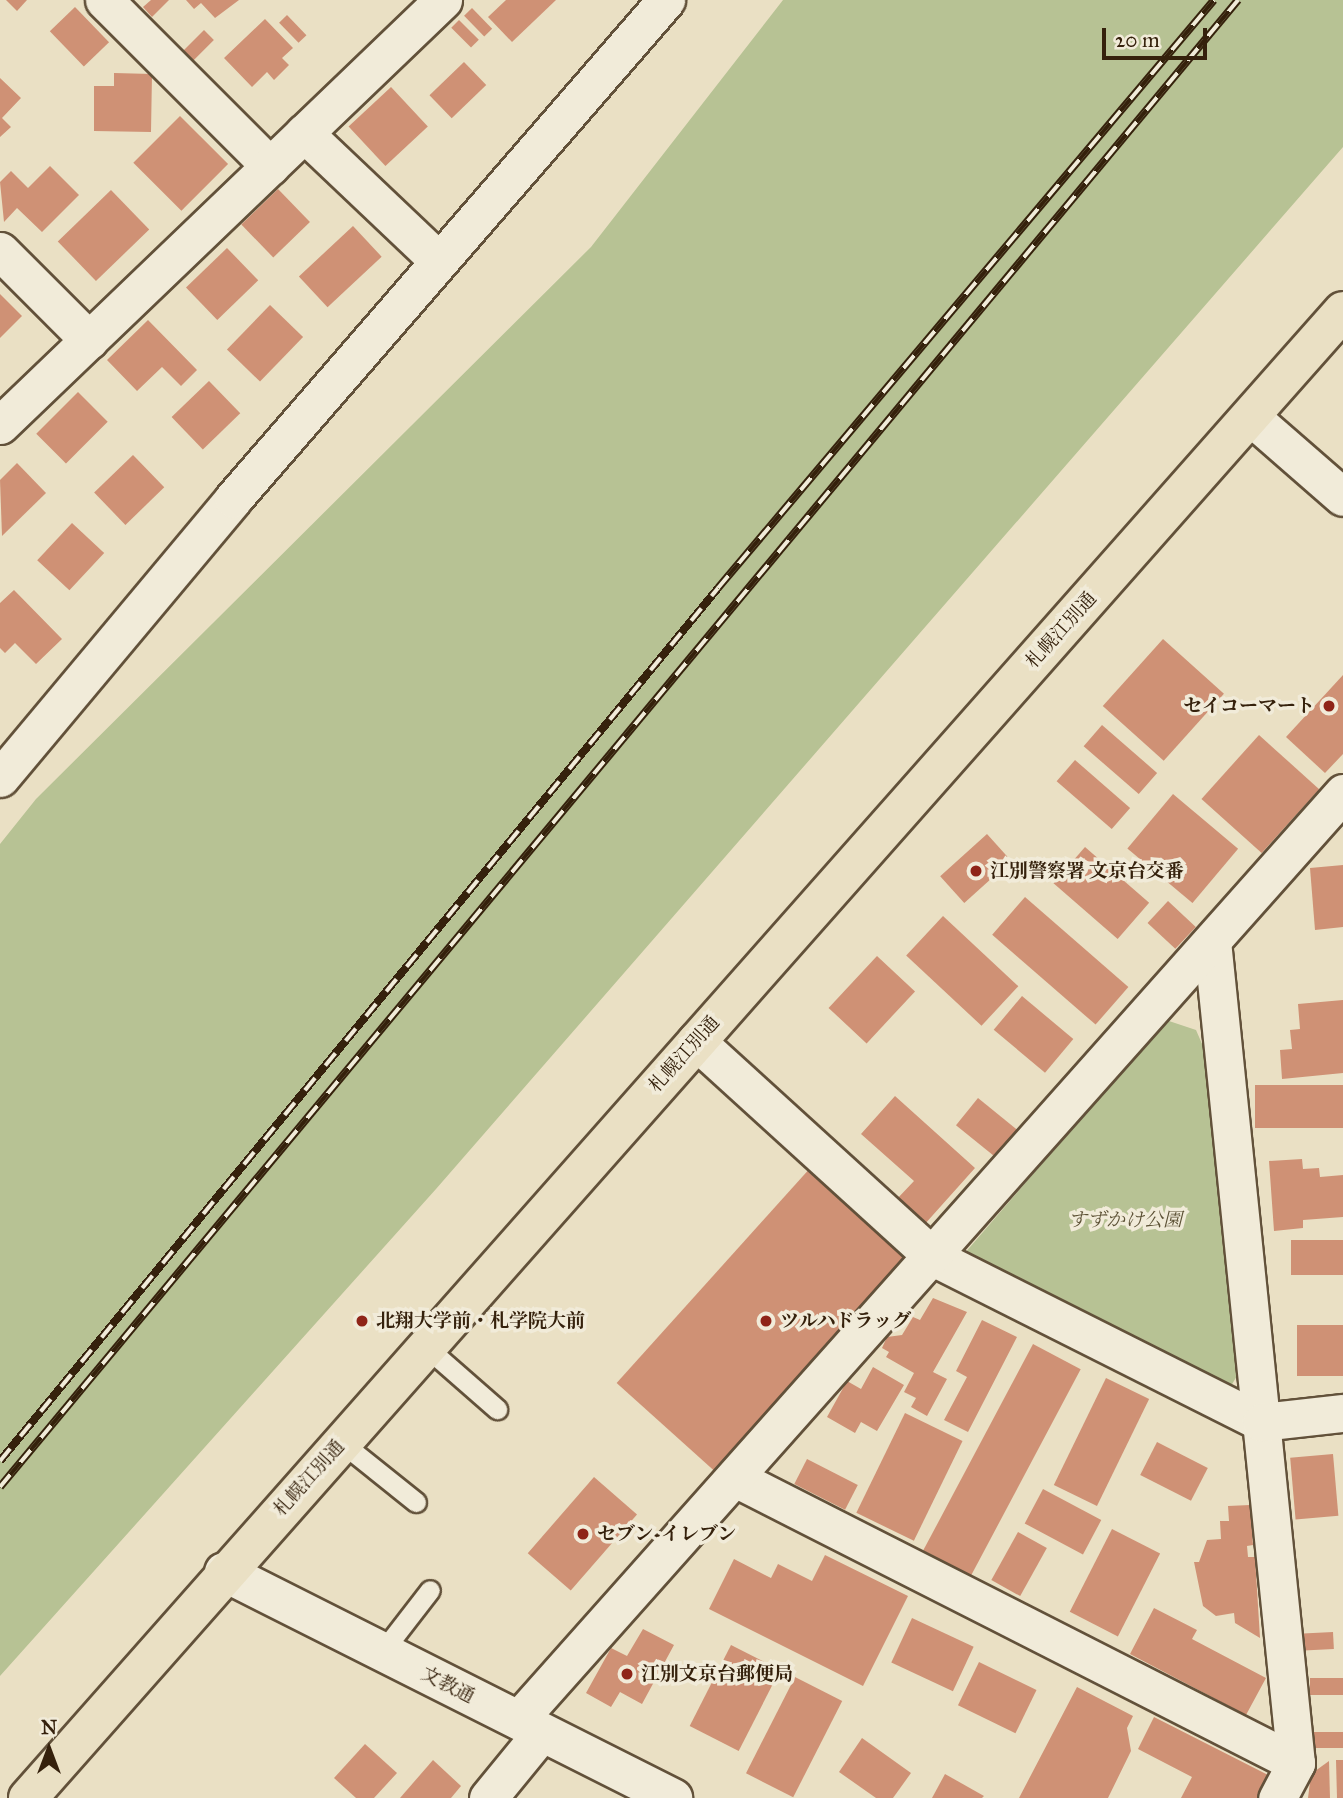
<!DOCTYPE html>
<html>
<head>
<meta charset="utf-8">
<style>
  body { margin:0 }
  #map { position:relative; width:1343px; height:1798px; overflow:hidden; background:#eae0c4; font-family:"IM FELL Great Primer","Noto Serif JP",serif }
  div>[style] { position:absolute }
  .green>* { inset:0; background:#b7c294 }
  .building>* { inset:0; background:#cf9175; transform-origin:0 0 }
  .roads { filter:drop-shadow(2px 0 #62513a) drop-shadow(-2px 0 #62513a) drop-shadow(0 2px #62513a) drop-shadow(0 -2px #62513a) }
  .service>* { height:19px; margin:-9.5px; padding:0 9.5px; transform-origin:9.5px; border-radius:9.5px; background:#f1ebd9 }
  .minor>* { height:37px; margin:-18.5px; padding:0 18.5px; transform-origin:18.5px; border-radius:18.5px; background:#f1ebd9 }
  .tertiary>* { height:38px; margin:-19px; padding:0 19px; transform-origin:19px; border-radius:19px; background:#f1ebd9 }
  .trunk>* { height:38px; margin:-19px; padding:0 19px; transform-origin:19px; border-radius:19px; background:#eae0c4 }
  .rail>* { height:8px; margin-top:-4px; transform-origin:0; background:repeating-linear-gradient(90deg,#f1ebd9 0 16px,#35210c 0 32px); box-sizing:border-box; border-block:2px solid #35210c }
  .dots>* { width:19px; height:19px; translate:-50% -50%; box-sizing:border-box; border:4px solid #f1ebd9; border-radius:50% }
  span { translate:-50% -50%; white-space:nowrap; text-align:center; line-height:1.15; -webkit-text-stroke:7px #f1ebd9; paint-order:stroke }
  .street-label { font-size:19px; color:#35210c }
  .poi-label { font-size:19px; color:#35210c; font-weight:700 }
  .right { translate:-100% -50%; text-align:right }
  .left { translate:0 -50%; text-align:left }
  .park-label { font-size:19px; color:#5c5135; font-style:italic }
  .north { position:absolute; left:14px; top:1714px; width:70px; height:70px; -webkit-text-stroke:5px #f1ebd9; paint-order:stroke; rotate:0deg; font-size:19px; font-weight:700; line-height:28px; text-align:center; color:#35210c }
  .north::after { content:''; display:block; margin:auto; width:24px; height:32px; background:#35210c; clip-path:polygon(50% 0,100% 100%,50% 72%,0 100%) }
  .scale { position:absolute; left:1102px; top:28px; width:105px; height:32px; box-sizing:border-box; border:4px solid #35210c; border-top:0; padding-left:9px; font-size:21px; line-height:24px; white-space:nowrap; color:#35210c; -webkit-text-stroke:5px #f1ebd9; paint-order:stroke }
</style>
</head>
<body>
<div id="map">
  <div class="green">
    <div style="clip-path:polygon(783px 0,1343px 0,1343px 147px,436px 1189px,0 1676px,0 844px,36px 799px,591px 247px)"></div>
    <div style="clip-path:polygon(1166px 1020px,1196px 1030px,1209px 1060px,1241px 1369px,1231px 1386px,1213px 1386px,1074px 1306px,964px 1254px)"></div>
  </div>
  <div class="building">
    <div style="clip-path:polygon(6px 0,27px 0,17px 11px)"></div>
    <div style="clip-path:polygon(151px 0,169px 0,152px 17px,143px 7px)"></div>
    <div style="clip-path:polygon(186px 0,239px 0,215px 18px,201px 3px,194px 9px)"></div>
    <div style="clip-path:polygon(506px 0,556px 0,512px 42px,488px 17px)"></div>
    <div style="left:75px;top:7px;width:49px;height:35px;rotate:46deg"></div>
    <div style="left:472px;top:8px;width:29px;height:11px;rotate:46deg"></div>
    <div style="left:287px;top:15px;width:28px;height:11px;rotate:46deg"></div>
    <div style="clip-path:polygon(265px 19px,293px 48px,282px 58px,289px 65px,274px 80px,267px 72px,252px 87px,224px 58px)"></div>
    <div style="left:459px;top:20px;width:28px;height:11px;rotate:45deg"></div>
    <div style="left:204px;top:30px;width:14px;height:29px;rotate:45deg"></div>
    <div style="left:464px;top:62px;width:32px;height:48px;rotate:46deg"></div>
    <div style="clip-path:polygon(114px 73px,152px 74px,151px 132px,94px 131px,94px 86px,114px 86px)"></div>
    <div style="clip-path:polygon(0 78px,21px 98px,2px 118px,11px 127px,0 137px)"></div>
    <div style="left:391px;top:87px;width:54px;height:58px;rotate:47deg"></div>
    <div style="left:180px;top:116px;width:68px;height:66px;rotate:45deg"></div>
    <div style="clip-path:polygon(50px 166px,79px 195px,42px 232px,17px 208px,4px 222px,0 182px,11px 171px,28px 188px)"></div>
    <div style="left:278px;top:189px;width:46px;height:51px;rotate:46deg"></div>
    <div style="left:111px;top:190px;width:55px;height:74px;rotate:46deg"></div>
    <div style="left:353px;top:226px;width:42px;height:74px;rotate:47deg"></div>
    <div style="left:227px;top:248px;width:45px;height:57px;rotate:46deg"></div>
    <div style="clip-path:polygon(0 294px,22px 316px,0 338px)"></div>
    <div style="left:270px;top:305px;width:46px;height:62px;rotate:44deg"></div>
    <div style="clip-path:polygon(148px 320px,197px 370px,181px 386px,162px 367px,137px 391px,107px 360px)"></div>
    <div style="left:209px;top:381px;width:45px;height:52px;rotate:46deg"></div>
    <div style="left:78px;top:392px;width:42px;height:59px;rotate:45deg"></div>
    <div style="left:133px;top:455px;width:45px;height:54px;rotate:46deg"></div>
    <div style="clip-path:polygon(17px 463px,46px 493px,2px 536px,0 480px)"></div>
    <div style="left:72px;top:523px;width:44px;height:51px;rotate:43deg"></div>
    <div style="clip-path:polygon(14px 590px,62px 639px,36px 664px,15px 643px,5px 653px,0 648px,0 603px)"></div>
    <div style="left:1163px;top:639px;width:82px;height:90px;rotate:42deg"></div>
    <div style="clip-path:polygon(1343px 675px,1343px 754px,1325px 773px,1286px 737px)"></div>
    <div style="left:1102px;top:725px;width:73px;height:28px;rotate:41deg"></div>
    <div style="left:1259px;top:735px;width:81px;height:86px;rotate:42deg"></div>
    <div style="left:1075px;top:760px;width:73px;height:28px;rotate:41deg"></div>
    <div style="left:1173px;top:794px;width:85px;height:71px;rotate:40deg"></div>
    <div style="left:987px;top:834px;width:36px;height:63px;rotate:48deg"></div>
    <div style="left:1085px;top:847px;width:85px;height:48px;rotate:41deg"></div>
    <div style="clip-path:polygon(1343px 865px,1343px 927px,1315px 930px,1310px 868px)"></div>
    <div style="left:1025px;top:897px;width:137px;height:50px;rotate:41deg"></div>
    <div style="left:1168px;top:901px;width:38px;height:30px;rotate:43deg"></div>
    <div style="left:943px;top:916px;width:103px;height:54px;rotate:43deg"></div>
    <div style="left:877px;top:956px;width:52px;height:71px;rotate:43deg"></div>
    <div style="left:1022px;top:996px;width:67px;height:44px;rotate:40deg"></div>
    <div style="clip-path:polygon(1343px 1000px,1343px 1073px,1282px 1079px,1280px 1050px,1292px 1049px,1290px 1030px,1300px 1029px,1298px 1004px)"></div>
    <div style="left:1343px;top:1085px;width:43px;height:88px;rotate:90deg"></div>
    <div style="clip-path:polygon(895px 1096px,975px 1168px,924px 1225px,896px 1200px,914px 1181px,861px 1134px)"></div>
    <div style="left:978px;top:1098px;width:53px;height:35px;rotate:39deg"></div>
    <div style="clip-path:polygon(1302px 1159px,1303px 1169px,1319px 1168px,1320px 1177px,1343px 1175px,1343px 1217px,1303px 1220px,1303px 1228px,1274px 1231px,1269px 1161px)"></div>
    <div style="left:812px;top:1166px;width:141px;height:292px;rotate:42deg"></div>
    <div style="left:1343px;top:1240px;width:35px;height:52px;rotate:90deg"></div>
    <div style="clip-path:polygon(933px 1298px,967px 1312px,933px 1372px,947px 1379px,927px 1416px,911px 1407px,916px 1398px,904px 1392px,914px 1373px,886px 1357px,889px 1352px,882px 1348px,887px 1337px,902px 1335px,913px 1317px,920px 1320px)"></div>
    <div style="clip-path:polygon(982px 1320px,1017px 1337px,968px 1432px,944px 1420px,967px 1377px,956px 1371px)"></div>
    <div style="left:1343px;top:1325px;width:51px;height:46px;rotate:90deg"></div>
    <div style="left:1033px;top:1344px;width:54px;height:234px;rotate:28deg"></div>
    <div style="clip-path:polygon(873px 1367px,904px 1385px,877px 1431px,861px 1422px,855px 1433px,827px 1417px,847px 1381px,861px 1389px)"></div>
    <div style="left:1106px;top:1378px;width:48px;height:119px;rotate:26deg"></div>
    <div style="left:905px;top:1413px;width:64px;height:111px;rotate:26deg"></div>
    <div style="left:1157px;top:1442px;width:57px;height:37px;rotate:27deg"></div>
    <div style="left:1333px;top:1454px;width:62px;height:43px;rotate:85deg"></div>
    <div style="left:807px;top:1459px;width:57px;height:28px;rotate:27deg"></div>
    <div style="left:594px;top:1477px;width:57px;height:101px;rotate:41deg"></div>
    <div style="left:1043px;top:1489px;width:66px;height:39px;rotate:28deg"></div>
    <div style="clip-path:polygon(1250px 1505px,1253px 1545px,1247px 1546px,1248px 1557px,1255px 1557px,1260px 1638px,1235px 1623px,1234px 1613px,1216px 1616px,1203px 1606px,1194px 1562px,1199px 1562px,1207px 1540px,1221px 1539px,1220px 1521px,1229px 1521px,1228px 1506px)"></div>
    <div style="left:1112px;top:1529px;width:54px;height:93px;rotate:27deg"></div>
    <div style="left:1018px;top:1532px;width:33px;height:55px;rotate:29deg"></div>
    <div style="clip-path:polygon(825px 1555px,908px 1596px,863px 1686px,709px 1609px,734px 1559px,771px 1578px,778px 1564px,812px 1581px)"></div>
    <div style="clip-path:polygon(1154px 1608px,1197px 1630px,1192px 1639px,1266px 1678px,1246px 1715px,1130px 1654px)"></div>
    <div style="left:912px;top:1618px;width:68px;height:49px;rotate:25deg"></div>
    <div style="clip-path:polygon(643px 1629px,674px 1645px,642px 1704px,620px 1692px,611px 1707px,586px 1693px,611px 1648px,627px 1656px)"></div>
    <div style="left:1333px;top:1632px;width:17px;height:30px;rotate:87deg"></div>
    <div style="left:731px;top:1645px;width:55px;height:91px;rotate:27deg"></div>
    <div style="left:979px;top:1662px;width:64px;height:48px;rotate:26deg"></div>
    <div style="left:795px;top:1677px;width:53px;height:108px;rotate:27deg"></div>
    <div style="left:1343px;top:1678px;width:17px;height:33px;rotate:90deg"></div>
    <div style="clip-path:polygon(1077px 1687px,1133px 1716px,1127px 1728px,1131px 1751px,1108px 1798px,1019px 1798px)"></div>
    <div style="clip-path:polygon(1154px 1717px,1272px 1777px,1261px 1798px,1181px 1798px,1192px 1777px,1138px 1749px)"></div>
    <div style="left:1343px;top:1732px;width:16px;height:31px;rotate:90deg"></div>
    <div style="clip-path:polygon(862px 1738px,911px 1773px,893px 1798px,876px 1798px,839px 1772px)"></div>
    <div style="clip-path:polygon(365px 1744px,397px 1773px,374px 1798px,356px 1798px,334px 1778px)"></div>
    <div style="clip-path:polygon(433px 1760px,461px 1786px,451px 1798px,400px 1798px)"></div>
    <div style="clip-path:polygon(1336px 1760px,1343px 1760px,1343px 1798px,1337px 1798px)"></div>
    <div style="clip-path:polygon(1329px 1761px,1330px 1798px,1308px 1798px,1311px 1774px)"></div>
    <div style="clip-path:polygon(945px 1774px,984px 1796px,982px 1798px,932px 1798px)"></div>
  </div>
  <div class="roads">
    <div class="service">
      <div style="left:425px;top:1346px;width:96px;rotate:41.2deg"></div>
      <div style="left:341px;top:1442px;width:96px;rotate:38.7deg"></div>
      <div style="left:382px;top:1652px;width:78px;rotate:-52.3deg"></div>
    </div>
    <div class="minor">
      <div style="left:104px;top:0;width:235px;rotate:45deg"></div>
      <div style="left:304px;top:133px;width:186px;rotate:43.5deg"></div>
      <div style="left:0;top:251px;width:126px;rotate:45deg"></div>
      <div style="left:1250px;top:416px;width:123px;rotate:41.1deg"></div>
      <div style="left:0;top:425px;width:614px;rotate:-43.81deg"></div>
      <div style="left:0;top:778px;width:363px;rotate:-50.1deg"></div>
      <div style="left:233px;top:499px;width:661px;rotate:-49.05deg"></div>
      <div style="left:1212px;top:941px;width:826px;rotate:84.17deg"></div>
      <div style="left:1296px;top:1763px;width:40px;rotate:118deg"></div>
      <div style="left:696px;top:1041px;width:321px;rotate:42.3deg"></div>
      <div style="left:933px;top:1257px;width:367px;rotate:26.7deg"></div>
      <div style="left:1261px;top:1422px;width:82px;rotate:-6.3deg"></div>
      <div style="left:737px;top:1479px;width:627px;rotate:26.93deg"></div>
      <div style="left:518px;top:1720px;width:1241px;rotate:-48.33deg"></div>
      <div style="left:488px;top:1798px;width:85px;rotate:-50.7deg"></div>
    </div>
    <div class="tertiary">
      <div style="left:224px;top:1572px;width:503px;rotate:26.72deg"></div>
    </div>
    <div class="trunk">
      <div style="left:28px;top:1798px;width:1985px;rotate:-48.51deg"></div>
    </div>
  </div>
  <div class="rail">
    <div style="left:0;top:1461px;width:1130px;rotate:-50.56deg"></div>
    <div style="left:718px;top:588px;width:769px;rotate:-49.85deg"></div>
    <div style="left:0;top:1487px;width:1935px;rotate:-50.22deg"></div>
  </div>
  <div class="dots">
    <div style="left:1329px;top:706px;background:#8f2418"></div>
    <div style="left:976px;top:871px;background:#8f2418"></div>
    <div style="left:362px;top:1321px;background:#8f2418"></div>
    <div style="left:766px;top:1321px;background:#8f2418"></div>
    <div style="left:583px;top:1534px;background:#8f2418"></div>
    <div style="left:627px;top:1674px;background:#8f2418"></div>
  </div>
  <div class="street-label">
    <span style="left:1061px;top:630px;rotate:-48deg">札幌江別通</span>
    <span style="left:684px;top:1054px;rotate:-48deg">札幌江別通</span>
    <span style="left:309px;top:1478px;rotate:-48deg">札幌江別通</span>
    <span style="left:448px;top:1685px;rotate:27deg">文教通</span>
  </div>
  <div class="poi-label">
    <span class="right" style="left:1315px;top:706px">セイコーマート</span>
    <span class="left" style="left:990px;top:871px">江別警察署 文京台交番</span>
    <span class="left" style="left:376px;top:1321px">北翔大学前・札学院大前</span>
    <span class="left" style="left:780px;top:1321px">ツルハドラッグ</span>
    <span class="left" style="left:597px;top:1534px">セブン-イレブン</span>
    <span class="left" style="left:641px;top:1674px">江別文京台郵便局</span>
  </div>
  <div class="park-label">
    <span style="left:1125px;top:1220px">すずかけ公園</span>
  </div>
  <div class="north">N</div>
  <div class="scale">20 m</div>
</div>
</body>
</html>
